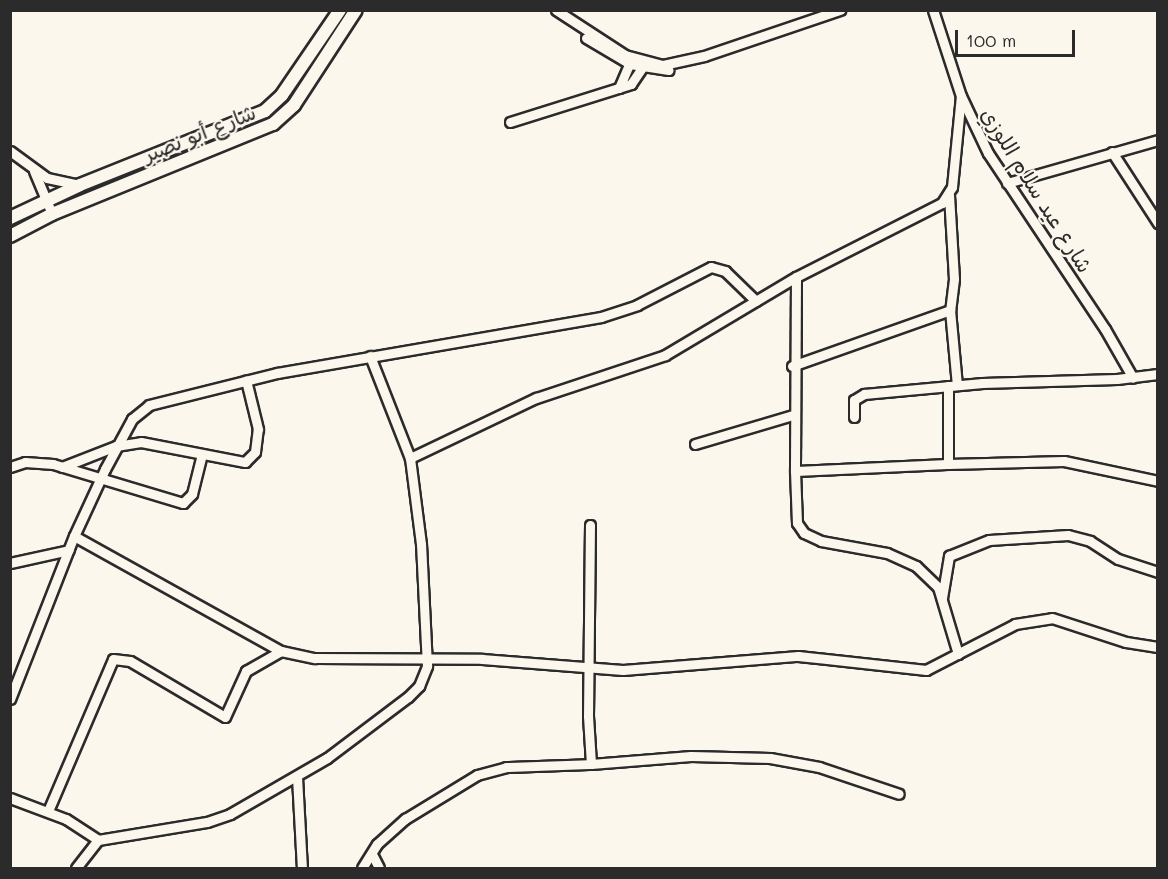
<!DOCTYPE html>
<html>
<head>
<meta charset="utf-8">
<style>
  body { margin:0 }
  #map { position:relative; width:1168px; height:879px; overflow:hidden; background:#fbf7ec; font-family:Mali,"Playpen Sans Arabic",sans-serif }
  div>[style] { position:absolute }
  .roads { filter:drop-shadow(2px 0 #2b2b2b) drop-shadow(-2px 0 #2b2b2b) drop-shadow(0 2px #2b2b2b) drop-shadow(0 -2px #2b2b2b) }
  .minor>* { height:9px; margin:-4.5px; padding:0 4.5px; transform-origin:4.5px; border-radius:4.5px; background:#fbf7ec }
  .major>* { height:12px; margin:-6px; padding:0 6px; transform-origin:6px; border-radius:6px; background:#fbf7ec }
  span { translate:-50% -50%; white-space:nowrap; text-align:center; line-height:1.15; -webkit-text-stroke:4.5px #fbf7ec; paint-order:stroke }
  .street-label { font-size:21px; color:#2b2b2b }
  .frame { position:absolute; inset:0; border:12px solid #2b2b2b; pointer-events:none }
  .scale { position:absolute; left:955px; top:30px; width:120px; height:27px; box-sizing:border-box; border:3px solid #2b2b2b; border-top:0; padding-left:8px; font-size:18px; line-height:21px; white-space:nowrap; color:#2b2b2b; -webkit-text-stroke:4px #fbf7ec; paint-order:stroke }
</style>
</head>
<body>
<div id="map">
  <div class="roads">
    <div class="minor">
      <div style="left:556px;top:10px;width:82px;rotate:33.1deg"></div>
      <div style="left:625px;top:55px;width:39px;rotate:15deg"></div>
      <div style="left:663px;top:65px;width:42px;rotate:-12.4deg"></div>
      <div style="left:704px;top:56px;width:144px;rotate:-18.7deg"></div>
      <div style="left:933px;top:10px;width:90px;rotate:72deg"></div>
      <div style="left:961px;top:96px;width:63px;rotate:64.7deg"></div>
      <div style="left:988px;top:153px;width:211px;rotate:56.4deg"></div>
      <div style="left:1105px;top:329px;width:56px;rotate:60.3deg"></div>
      <div style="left:586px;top:38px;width:51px;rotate:30.6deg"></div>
      <div style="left:630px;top:64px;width:39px;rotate:9deg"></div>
      <div style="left:619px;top:88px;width:30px;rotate:-67deg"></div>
      <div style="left:510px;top:122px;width:127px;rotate:-17.4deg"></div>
      <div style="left:631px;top:84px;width:23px;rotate:-56deg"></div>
      <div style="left:10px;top:151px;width:46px;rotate:36.1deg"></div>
      <div style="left:47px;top:178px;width:33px;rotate:12deg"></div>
      <div style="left:1112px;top:152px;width:85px;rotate:57.1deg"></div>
      <div style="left:34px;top:171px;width:47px;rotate:67.3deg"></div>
      <div style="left:1007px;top:183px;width:157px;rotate:-15.9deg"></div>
      <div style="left:949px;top:195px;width:84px;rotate:86.6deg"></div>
      <div style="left:954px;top:279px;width:31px;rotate:97deg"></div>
      <div style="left:950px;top:310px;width:75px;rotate:84.7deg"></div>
      <div style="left:796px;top:277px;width:194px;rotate:90.3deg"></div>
      <div style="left:795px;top:471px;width:153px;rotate:-2.6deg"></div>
      <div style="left:948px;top:464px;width:78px;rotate:-90deg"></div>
      <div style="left:370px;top:356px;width:110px;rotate:68.6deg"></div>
      <div style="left:792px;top:366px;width:168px;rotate:-19.5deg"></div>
      <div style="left:854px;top:417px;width:17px;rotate:-90deg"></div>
      <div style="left:854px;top:400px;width:12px;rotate:-31deg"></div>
      <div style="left:864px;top:394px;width:119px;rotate:-5.3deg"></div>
      <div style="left:982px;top:383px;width:135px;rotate:-1.7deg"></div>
      <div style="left:1117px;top:379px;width:41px;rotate:-7deg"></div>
      <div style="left:695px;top:444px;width:102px;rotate:-16.5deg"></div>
      <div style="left:948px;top:464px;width:116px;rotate:-1.5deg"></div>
      <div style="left:1064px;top:461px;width:96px;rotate:12deg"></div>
      <div style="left:10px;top:467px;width:16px;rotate:-18deg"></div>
      <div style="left:25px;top:462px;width:28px;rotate:4deg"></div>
      <div style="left:53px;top:464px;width:136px;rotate:16.7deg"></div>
      <div style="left:183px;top:503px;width:13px;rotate:-45deg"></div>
      <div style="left:192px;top:494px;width:41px;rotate:-76deg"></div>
      <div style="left:62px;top:467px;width:58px;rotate:-21.3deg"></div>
      <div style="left:116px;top:446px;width:25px;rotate:-9deg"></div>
      <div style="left:141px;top:442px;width:106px;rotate:10.9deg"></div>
      <div style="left:245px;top:462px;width:14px;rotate:-45deg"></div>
      <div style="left:255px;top:452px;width:23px;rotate:-83deg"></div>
      <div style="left:258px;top:429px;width:50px;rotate:-103.8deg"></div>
      <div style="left:795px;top:471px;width:52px;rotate:87.8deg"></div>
      <div style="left:797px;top:523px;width:12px;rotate:55deg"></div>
      <div style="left:804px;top:533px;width:19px;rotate:25deg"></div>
      <div style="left:821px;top:541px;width:67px;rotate:10.3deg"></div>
      <div style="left:887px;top:553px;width:32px;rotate:24deg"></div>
      <div style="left:916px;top:566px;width:30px;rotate:44deg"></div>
      <div style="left:938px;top:587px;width:70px;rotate:73.4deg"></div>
      <div style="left:590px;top:525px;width:191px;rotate:90.6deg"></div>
      <div style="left:588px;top:716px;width:48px;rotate:86.4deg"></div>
      <div style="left:591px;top:764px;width:100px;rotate:-4.6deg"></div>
      <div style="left:691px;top:756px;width:79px;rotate:1.5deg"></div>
      <div style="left:770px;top:758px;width:50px;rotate:10.4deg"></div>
      <div style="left:819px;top:767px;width:84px;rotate:18.6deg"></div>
      <div style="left:74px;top:536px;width:237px;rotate:29.1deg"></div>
      <div style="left:281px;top:651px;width:35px;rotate:12deg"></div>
      <div style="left:315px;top:658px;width:167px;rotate:0.3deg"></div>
      <div style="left:482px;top:659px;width:141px;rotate:4.5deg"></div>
      <div style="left:623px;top:670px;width:176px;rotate:-4.6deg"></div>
      <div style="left:798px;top:656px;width:129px;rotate:6.2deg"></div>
      <div style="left:926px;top:670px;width:100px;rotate:-27.3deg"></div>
      <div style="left:1015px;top:624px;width:37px;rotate:-9deg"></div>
      <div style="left:1052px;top:618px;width:78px;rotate:18deg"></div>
      <div style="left:1126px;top:642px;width:32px;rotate:9deg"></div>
      <div style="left:10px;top:563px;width:60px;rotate:-12.4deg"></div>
      <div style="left:942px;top:598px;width:43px;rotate:-80.5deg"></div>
      <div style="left:949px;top:556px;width:43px;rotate:-21.8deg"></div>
      <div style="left:989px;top:540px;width:79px;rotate:-3.6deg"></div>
      <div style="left:1068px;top:535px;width:23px;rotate:15deg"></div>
      <div style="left:1090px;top:541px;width:33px;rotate:33deg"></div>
      <div style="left:1118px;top:559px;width:42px;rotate:18deg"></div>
      <div style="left:10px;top:699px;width:175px;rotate:-68.6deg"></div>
      <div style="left:74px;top:536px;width:74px;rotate:-65.2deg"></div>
      <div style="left:105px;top:469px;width:57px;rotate:-61.6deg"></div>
      <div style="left:132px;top:419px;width:22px;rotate:-39deg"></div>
      <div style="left:149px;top:405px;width:132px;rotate:-14deg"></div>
      <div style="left:277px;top:373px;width:329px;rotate:-9.8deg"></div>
      <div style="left:601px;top:317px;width:38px;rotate:-18deg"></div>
      <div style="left:637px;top:305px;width:83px;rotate:-27.2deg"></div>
      <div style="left:711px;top:267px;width:15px;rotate:16deg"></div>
      <div style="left:725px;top:271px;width:43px;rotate:44.1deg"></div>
      <div style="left:297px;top:777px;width:91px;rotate:86.9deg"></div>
      <div style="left:10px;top:798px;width:60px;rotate:20.6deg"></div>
      <div style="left:66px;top:819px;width:38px;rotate:33deg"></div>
      <div style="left:48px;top:811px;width:165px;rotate:-66.8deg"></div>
      <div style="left:113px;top:659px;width:17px;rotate:7deg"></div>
      <div style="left:130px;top:661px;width:110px;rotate:30.5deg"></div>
      <div style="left:225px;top:717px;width:51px;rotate:-65.5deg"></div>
      <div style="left:246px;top:671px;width:40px;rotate:-29.7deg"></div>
      <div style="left:98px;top:840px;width:110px;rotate:-9.4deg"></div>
      <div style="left:207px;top:822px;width:24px;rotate:-19deg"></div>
      <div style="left:230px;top:814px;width:112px;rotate:-30deg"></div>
      <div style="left:327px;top:758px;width:101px;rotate:-37deg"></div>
      <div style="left:408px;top:697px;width:16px;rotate:-45deg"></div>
      <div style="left:419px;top:686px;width:22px;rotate:-68deg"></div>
      <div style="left:427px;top:666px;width:122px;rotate:-92.8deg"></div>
      <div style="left:421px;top:544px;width:87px;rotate:-97.3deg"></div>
      <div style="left:410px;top:458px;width:140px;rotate:-25.5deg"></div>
      <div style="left:536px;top:398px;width:136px;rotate:-18.4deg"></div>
      <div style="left:665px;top:355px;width:152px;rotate:-30.8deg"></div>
      <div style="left:796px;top:277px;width:164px;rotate:-26.9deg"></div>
      <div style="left:942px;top:203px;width:19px;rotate:-58deg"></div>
      <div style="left:952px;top:187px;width:91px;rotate:-84.4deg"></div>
      <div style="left:373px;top:856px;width:13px;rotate:63deg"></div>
      <div style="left:76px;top:868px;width:36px;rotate:-52deg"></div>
      <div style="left:362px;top:868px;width:28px;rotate:-58deg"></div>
      <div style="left:377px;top:844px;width:38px;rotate:-42deg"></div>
      <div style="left:405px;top:819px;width:84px;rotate:-31.4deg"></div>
      <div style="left:477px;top:775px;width:30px;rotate:-15deg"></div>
      <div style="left:506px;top:767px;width:85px;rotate:-2deg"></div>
    </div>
    <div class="major">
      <div style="left:10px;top:218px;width:77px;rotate:-25.2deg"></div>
      <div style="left:80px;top:185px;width:199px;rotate:-21.8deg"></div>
      <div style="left:265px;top:111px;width:23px;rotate:-43deg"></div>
      <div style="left:282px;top:95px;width:103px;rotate:-55.7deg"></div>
      <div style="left:10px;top:236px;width:47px;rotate:-27.6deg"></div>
      <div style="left:52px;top:214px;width:239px;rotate:-22.2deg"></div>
      <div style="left:273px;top:124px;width:28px;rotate:-42deg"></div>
      <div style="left:294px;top:105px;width:113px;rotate:-56.9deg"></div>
    </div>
  </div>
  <div class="street-label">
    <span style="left:199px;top:133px;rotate:-22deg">شارع أبو نصير</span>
    <span style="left:1037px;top:190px;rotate:58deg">شارع عيد سلام اللوزي</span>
  </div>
  <div class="frame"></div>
  <div class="scale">100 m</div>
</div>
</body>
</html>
